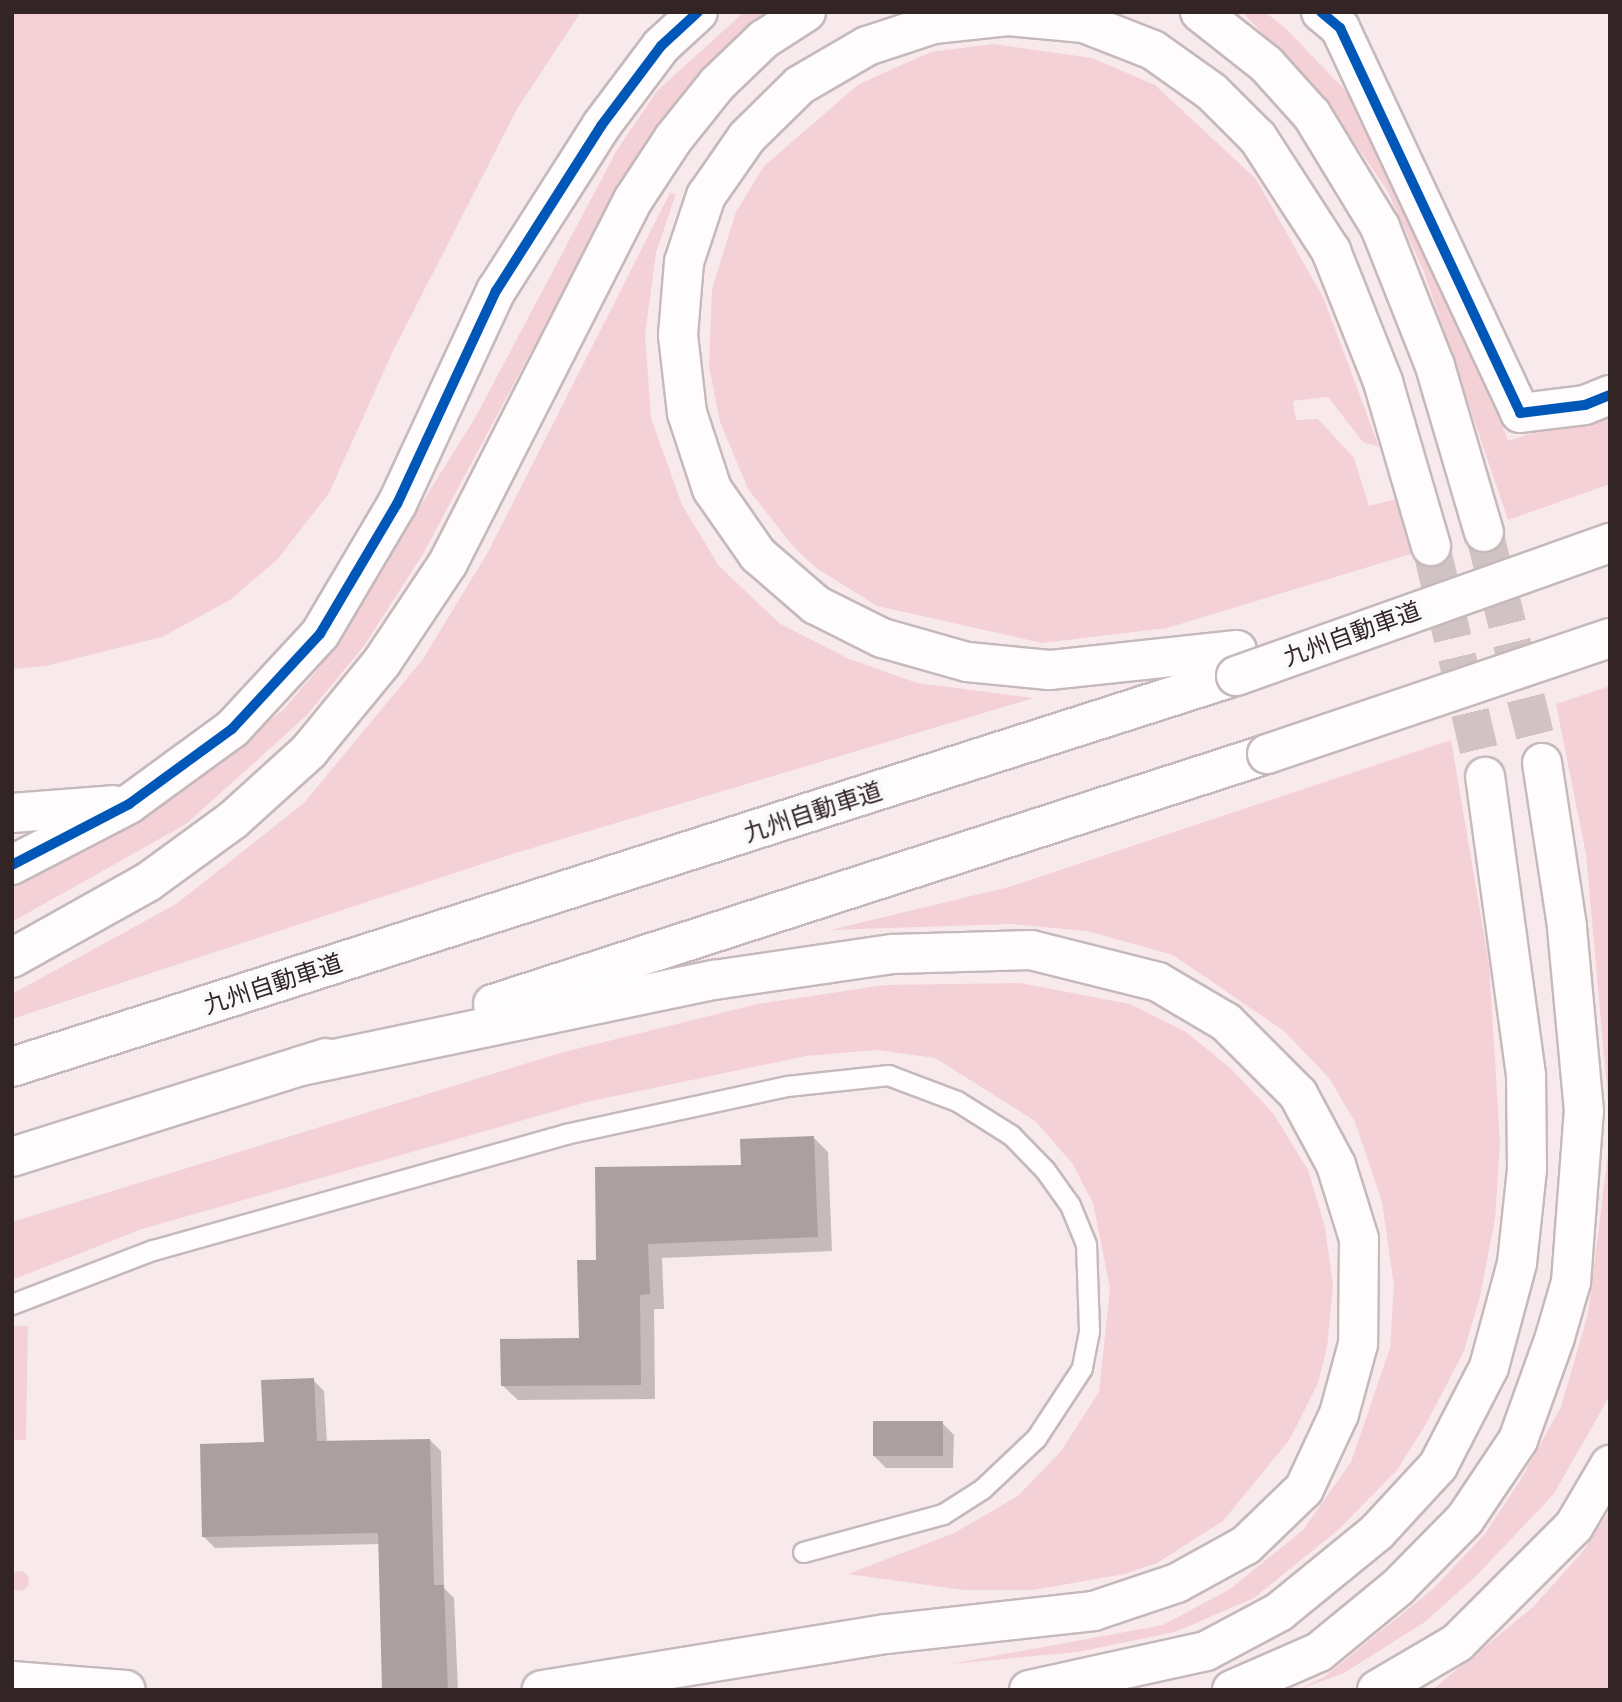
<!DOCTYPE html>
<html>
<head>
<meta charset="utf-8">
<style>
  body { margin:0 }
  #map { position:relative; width:1622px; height:1702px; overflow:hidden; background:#f8eaec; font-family:Figtree,"Noto Sans JP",sans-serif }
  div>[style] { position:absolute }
  .green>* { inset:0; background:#f4d1d7; transform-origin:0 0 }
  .round { border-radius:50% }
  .shadow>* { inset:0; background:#0003 }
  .building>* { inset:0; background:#ac9fa1; transform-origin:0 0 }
  .motorway-tunnel>* { height:38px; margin-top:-19px; transform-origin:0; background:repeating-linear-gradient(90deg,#d1c2c4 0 38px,transparent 0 57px) }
  .roads { filter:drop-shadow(2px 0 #c6b9bb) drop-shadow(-2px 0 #c6b9bb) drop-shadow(0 2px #c6b9bb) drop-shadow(0 -2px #c6b9bb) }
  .service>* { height:19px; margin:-9.5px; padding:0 9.5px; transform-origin:9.5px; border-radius:9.5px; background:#fefcfc }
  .minor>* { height:38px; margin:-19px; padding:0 19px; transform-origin:19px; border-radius:19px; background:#fefcfc }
  .motorway>* { height:38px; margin:-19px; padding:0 19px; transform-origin:19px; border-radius:19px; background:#fefcfc }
  .bridges { filter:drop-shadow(2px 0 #c6b9bb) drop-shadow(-2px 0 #c6b9bb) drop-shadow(0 2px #c6b9bb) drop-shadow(0 -2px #c6b9bb) }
  .motorway-bridge>* { height:38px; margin:-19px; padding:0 19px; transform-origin:19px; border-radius:19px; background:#fefcfc }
  .cycleway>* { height:10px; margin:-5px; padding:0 5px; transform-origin:5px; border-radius:5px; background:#0057b8 }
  span { translate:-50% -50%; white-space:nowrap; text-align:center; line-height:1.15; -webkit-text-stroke:7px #f9f9f9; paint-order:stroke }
  .street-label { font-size:24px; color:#332426 }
  .frame { position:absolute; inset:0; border:14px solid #332426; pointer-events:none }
</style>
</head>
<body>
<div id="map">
  <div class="green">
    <div style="clip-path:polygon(12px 12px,581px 12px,517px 109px,393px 351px,329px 493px,277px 560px,230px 600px,162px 637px,46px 666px,12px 669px)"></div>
    <div style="clip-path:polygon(744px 12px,764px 12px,662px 118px,629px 168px,423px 554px,364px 646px,306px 716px,186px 824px,12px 922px,12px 879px,104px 840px,232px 751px,284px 709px,319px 668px,475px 418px,617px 150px,657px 91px)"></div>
    <div style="clip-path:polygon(1242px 12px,1265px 12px,1285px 28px,1346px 91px,1389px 156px,1454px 293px,1508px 441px,1610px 407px,1610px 484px,1508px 520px,1424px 272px,1387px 190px,1321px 94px)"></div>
    <div style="clip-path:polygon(993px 44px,1092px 58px,1155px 85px,1256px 179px,1324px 299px,1379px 447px,1363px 442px,1328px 397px,1293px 401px,1296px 420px,1318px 419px,1354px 458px,1369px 506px,1396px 499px,1411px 554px,1167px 628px,1042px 643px,877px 606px,816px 568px,792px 545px,748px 489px,720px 422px,709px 367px,712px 289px,736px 212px,764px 166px,859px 84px,931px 52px)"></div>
    <div style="clip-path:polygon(670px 193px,676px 194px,656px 253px,645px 335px,651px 418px,682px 505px,719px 566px,779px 623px,847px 658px,917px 683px,1034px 698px,509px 855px,12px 1019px,12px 994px,176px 904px,304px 803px,423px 659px,488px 552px)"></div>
    <div style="clip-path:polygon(1610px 686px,1610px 1123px,1586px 854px,1556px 704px)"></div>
    <div style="clip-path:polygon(1451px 740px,1489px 964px,1500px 1143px,1495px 1219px,1480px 1297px,1464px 1351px,1426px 1424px,1397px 1470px,1338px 1530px,1254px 1598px,1175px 1632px,1078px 1652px,950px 1664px,1163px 1625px,1230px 1589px,1303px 1530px,1351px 1462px,1390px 1348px,1394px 1286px,1382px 1202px,1355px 1122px,1329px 1078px,1284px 1031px,1173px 955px,1087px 931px,1011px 924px,830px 930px,1009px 887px)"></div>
    <div style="clip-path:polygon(1020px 983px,1130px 1004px,1186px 1032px,1229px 1067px,1273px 1113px,1308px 1170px,1325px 1227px,1333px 1285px,1327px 1347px,1318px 1383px,1290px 1439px,1223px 1521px,1157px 1563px,1125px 1574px,1033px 1590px,963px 1590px,848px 1574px,954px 1533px,1018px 1496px,1061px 1451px,1099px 1392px,1110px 1288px,1093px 1203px,1072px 1163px,1035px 1121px,935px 1058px,877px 1050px,806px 1056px,587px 1102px,142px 1229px,12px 1280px,12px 1222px,560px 1053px,757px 1004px,885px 985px)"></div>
    <div style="clip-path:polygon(1610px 1137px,1610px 1394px,1604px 1406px,1553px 1495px,1477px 1575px,1425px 1622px,1344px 1673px,1298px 1690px,1324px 1677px,1433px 1589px,1485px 1534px,1521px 1479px,1561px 1407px,1588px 1314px)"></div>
    <div style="left:28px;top:1326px;width:114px;height:17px;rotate:91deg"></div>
    <div style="clip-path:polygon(1610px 1510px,1610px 1690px,1432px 1690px,1533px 1607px,1584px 1550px)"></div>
    <div class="round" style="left:9px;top:1571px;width:20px;height:20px"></div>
  </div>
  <div class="shadow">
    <div style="clip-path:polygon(813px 1137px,828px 1152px,832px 1251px,662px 1258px,664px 1309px,654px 1309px,655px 1399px,518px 1400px,503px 1386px,580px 1340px,598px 1261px,743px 1166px)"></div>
    <div style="clip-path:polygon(313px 1380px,324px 1391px,327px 1443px,430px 1440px,441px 1451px,444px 1588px,454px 1598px,458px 1690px,384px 1690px,380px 1544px,215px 1548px,203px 1536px)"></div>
    <div style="clip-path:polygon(942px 1423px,954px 1435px,953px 1468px,886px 1468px,874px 1456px)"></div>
  </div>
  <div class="building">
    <div style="clip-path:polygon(814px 1136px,818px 1237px,648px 1244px,650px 1294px,640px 1295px,641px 1385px,501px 1386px,500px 1339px,579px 1338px,577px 1260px,596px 1260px,595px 1167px,741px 1165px,740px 1139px)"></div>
    <div style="clip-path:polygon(314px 1378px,317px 1441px,430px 1439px,434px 1585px,444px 1585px,448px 1690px,382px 1690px,378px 1533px,202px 1537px,200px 1444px,264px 1442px,261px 1380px)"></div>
    <div style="left:873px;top:1421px;width:70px;height:35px"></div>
  </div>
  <div class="motorway-tunnel">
    <div style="left:1484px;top:532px;width:238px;rotate:75.9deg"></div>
    <div style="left:1431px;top:546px;width:237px;rotate:76.8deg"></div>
  </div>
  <div class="roads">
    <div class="service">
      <div style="left:12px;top:1304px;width:151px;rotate:-21deg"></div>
      <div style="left:153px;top:1250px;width:428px;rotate:-15.7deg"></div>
      <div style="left:565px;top:1134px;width:227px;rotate:-12.2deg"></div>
      <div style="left:787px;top:1086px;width:102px;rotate:-6.2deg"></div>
      <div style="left:888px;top:1075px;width:74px;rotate:20.6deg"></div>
      <div style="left:957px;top:1101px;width:64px;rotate:32.2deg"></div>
      <div style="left:1011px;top:1135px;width:49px;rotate:45.8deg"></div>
      <div style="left:1045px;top:1170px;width:43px;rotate:54.5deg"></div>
      <div style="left:1070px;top:1205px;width:42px;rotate:67.7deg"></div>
      <div style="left:1086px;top:1244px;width:87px;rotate:88deg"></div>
      <div style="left:1089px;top:1331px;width:38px;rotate:101deg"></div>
      <div style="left:1082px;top:1368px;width:84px;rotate:123.3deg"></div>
      <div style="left:1036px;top:1438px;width:74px;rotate:136.6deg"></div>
      <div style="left:982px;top:1489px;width:46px;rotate:147.3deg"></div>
      <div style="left:943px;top:1514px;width:145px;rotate:164.8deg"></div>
    </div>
    <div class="minor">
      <div style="left:1321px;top:12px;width:25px;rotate:40deg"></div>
      <div style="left:1340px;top:28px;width:425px;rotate:64.9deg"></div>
      <div style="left:1520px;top:413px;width:65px;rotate:-7deg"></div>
      <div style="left:1585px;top:405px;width:27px;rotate:-22deg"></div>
      <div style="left:12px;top:813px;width:101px;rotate:-4.5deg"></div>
      <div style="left:12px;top:865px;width:132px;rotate:-27.5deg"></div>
      <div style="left:129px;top:804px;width:127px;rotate:-36.1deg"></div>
      <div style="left:232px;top:729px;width:129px;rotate:-47.2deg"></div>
      <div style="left:320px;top:634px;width:151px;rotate:-59.4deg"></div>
      <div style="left:397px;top:504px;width:235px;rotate:-65.1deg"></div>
      <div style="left:496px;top:291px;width:196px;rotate:-57.5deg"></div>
      <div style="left:601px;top:126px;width:100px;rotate:-53.1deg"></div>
      <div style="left:661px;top:46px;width:50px;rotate:-42.6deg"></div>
    </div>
    <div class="motorway">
      <div style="left:1200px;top:12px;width:84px;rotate:38.2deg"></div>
      <div style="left:1266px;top:64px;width:69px;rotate:48deg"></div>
      <div style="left:1312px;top:115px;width:131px;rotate:58.7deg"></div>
      <div style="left:1380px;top:227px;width:149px;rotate:68.4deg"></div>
      <div style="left:1435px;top:366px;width:173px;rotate:73.6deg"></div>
      <div style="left:1237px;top:650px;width:189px;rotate:173.9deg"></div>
      <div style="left:1049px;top:670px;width:82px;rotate:-174.4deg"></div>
      <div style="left:967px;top:662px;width:88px;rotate:-164.2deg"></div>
      <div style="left:882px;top:638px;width:74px;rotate:-153.4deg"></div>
      <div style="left:816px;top:605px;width:77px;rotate:-139.2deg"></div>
      <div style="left:758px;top:555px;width:80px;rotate:-124.9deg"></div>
      <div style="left:712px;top:489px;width:80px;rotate:-108.2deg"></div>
      <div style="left:687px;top:413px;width:79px;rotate:-96.6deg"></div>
      <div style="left:678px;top:335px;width:73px;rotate:-85.3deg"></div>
      <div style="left:684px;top:262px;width:70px;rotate:-71.6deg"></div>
      <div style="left:706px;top:196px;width:72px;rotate:-55.2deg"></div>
      <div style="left:747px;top:137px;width:74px;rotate:-44.5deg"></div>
      <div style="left:800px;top:85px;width:78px;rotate:-30.2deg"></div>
      <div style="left:867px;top:46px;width:71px;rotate:-18.2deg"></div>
      <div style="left:934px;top:24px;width:74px;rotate:-6.2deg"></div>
      <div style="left:1008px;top:16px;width:76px;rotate:5.3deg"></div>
      <div style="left:1084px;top:23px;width:74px;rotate:21.4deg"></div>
      <div style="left:1153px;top:50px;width:72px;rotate:35.4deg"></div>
      <div style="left:1212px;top:92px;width:65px;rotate:45deg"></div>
      <div style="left:1258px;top:138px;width:135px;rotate:57.1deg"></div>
      <div style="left:1331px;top:251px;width:141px;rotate:68.3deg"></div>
      <div style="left:1383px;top:382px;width:171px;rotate:73.7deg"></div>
      <div style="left:12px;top:958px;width:156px;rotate:-29.2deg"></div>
      <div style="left:148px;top:882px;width:105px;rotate:-36.1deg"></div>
      <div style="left:233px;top:820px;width:103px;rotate:-42.2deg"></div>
      <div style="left:309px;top:751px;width:115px;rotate:-50.6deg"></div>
      <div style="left:382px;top:662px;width:119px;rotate:-56.3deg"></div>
      <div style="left:448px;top:563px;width:407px;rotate:-63deg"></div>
      <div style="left:633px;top:200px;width:73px;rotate:-56.7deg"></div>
      <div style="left:673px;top:139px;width:70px;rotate:-51.3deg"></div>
      <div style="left:717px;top:84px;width:65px;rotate:-43.8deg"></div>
      <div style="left:764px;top:39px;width:50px;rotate:-32.7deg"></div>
      <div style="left:493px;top:1004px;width:813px;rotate:-17.9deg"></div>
      <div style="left:301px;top:1066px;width:422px;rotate:-11.8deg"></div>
      <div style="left:714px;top:980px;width:181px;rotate:-8.3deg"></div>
      <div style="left:893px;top:954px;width:138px;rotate:-1.7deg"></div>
      <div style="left:1031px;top:950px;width:131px;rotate:14.1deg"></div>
      <div style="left:1158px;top:982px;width:79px;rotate:30.5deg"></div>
      <div style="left:1226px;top:1022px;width:102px;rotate:45deg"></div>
      <div style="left:1298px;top:1094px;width:81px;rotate:61.8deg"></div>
      <div style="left:1336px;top:1165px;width:77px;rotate:72.7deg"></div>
      <div style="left:1359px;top:1239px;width:105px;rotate:90.5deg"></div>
      <div style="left:1358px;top:1344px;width:73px;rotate:105.2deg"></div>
      <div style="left:1339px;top:1414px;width:83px;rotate:115deg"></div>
      <div style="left:1304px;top:1489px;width:81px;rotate:136deg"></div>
      <div style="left:1246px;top:1545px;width:79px;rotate:151.2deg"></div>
      <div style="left:1177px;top:1583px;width:88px;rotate:161.4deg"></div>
      <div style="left:1094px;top:1611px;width:210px;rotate:173.7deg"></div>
      <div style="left:885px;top:1634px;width:348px;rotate:170.7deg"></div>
      <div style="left:12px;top:1067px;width:1285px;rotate:-17.72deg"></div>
      <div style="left:12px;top:1157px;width:329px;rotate:-17.5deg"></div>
      <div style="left:12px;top:1681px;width:114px;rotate:4.5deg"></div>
      <div style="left:1029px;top:1690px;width:181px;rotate:-12.4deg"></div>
      <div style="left:1206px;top:1651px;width:83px;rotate:-28.1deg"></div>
      <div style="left:1279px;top:1612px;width:127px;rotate:-39.2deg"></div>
      <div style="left:1377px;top:1532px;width:90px;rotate:-47.3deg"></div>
      <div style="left:1438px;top:1466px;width:111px;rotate:-62.7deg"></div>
      <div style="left:1489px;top:1367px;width:108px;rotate:-74.9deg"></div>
      <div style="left:1517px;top:1263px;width:95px;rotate:-83.9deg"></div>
      <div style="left:1527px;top:1169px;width:94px;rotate:-90.6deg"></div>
      <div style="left:1526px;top:1075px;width:301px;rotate:-97.8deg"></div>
      <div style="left:1232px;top:1690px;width:95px;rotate:-23.6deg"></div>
      <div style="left:1319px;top:1652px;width:102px;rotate:-39.4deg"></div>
      <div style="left:1398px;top:1587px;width:95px;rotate:-45.4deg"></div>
      <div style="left:1465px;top:1519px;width:95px;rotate:-56.1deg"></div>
      <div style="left:1518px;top:1440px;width:109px;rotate:-70.2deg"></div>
      <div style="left:1555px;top:1337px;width:57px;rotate:-73.8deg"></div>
      <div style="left:1571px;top:1282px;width:171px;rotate:-85.7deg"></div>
      <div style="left:1584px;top:1111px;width:186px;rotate:-95.3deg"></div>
      <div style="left:1567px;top:926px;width:165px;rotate:-98.7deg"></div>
      <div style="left:1377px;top:1690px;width:93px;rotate:-30.4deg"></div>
      <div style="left:1457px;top:1643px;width:165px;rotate:-45deg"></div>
      <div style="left:1574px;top:1526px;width:71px;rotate:-59.5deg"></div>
    </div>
  </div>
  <div class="bridges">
    <div class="motorway-bridge">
      <div style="left:1236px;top:676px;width:397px;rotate:-19.6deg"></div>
      <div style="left:1267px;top:754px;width:362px;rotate:-18.7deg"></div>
    </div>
  </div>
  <div class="cycleway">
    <div style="left:1321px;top:12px;width:25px;rotate:40deg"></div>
    <div style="left:1340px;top:28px;width:425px;rotate:64.9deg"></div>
    <div style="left:1520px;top:413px;width:65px;rotate:-7deg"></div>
    <div style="left:1585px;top:405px;width:27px;rotate:-22deg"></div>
    <div style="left:12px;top:865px;width:132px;rotate:-27.5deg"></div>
    <div style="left:129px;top:804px;width:127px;rotate:-36.1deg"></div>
    <div style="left:232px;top:729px;width:129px;rotate:-47.2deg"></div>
    <div style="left:320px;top:634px;width:151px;rotate:-59.4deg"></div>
    <div style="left:397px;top:504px;width:235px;rotate:-65.1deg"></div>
    <div style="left:496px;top:291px;width:196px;rotate:-57.5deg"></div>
    <div style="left:601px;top:126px;width:100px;rotate:-53.1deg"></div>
    <div style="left:661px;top:46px;width:50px;rotate:-42.6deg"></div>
  </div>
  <div class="street-label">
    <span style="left:1352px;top:634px;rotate:-20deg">九州自動車道</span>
    <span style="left:813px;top:812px;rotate:-18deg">九州自動車道</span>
    <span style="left:273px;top:984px;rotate:-18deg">九州自動車道</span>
  </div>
  <div class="frame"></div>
</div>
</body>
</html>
